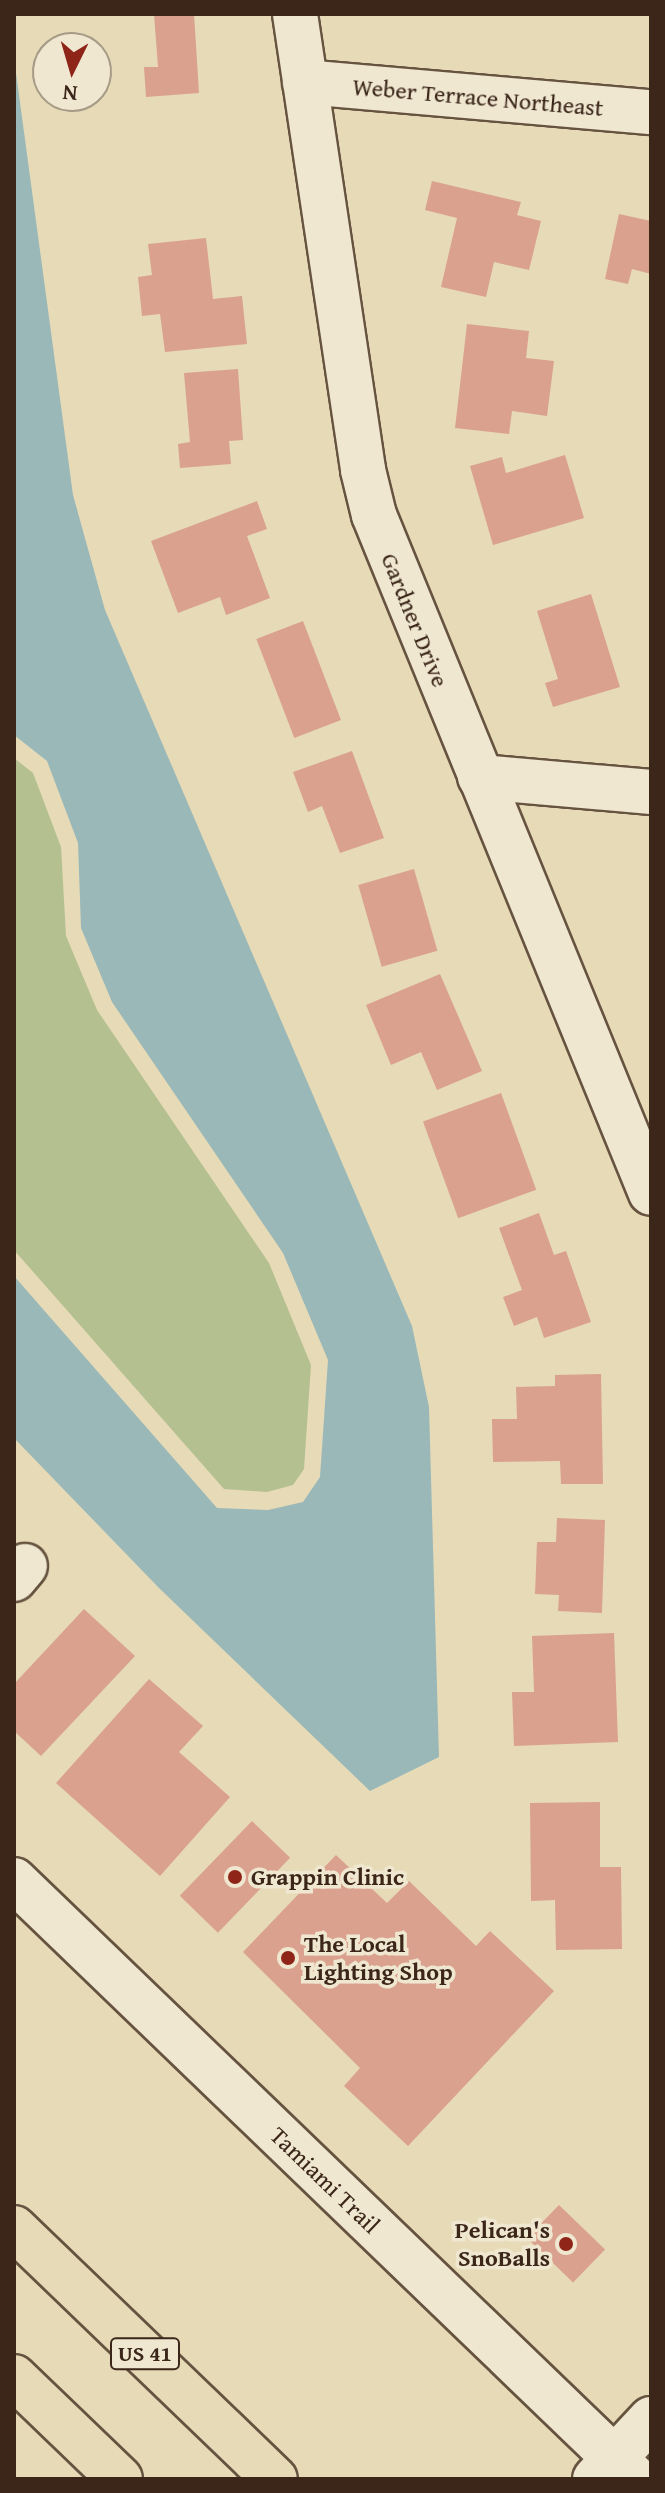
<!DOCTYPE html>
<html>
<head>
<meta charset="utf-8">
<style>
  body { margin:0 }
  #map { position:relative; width:665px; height:2493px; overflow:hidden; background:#e6dab7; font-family:"Gentium Book Plus",serif }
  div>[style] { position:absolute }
  .green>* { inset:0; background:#b4c08f }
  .water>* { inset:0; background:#9ab8b8 }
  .building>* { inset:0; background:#daa18f; transform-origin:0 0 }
  .roads { filter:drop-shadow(2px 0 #665340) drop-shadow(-2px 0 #665340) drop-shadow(0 2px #665340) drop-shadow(0 -2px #665340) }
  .minor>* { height:44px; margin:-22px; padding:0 22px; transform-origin:22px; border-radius:22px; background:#efe7d0 }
  .major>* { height:44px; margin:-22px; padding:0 22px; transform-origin:22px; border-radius:22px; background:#e6dab7 }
  .dots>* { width:22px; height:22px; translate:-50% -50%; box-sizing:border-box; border:4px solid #efe7d0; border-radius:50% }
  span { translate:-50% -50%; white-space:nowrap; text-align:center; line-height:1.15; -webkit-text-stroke:7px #efe7d0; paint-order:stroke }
  .shield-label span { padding:2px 6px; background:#efe7d0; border:2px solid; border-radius:6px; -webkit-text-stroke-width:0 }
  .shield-label { font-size:22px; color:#3b2619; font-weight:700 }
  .street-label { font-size:24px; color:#3b2619 }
  .poi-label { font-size:24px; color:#3b2619; font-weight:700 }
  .left { translate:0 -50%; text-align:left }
  .right { translate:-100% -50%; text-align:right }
  .frame { position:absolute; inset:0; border:16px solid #3b2619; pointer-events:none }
  .north { position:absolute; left:32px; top:32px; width:80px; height:80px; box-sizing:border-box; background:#efe7d0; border:2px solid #a79a87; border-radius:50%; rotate:185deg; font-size:22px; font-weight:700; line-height:32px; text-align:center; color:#3b2619 }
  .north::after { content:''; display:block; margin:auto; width:28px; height:36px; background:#8f2418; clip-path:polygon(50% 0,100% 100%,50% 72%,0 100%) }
</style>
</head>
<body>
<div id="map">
  <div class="green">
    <div style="clip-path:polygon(14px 758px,33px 773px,61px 847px,66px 936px,97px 1010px,269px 1263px,311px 1365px,304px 1469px,293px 1485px,267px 1492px,224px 1489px,14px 1250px)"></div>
  </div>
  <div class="water">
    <div style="clip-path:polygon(14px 58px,73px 495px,105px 610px,412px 1326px,429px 1407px,439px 1757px,370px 1791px,159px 1588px,14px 1438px,14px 1276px,217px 1508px,268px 1510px,303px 1502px,320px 1477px,328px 1360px,283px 1253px,112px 1002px,81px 928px,78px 843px,47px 761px,14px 735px)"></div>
  </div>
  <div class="building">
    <div style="clip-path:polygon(154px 14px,194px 14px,199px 93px,146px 97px,144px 67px,158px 67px)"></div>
    <div style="clip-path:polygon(432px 181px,521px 202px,517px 215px,541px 221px,529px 270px,494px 262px,486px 297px,441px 287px,457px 218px,425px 210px)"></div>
    <div style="clip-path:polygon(619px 214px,651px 221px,651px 274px,632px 269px,628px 284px,605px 279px)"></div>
    <div style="clip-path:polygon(206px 238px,213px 299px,242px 296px,247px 344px,165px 352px,160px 314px,142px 316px,138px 277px,152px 275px,148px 244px)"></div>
    <div style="clip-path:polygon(467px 324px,529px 331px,526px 358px,554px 361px,547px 416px,512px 411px,509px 434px,455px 428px)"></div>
    <div style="clip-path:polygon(238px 369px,243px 440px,229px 441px,231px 464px,180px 468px,178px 444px,190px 442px,184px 373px)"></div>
    <div style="clip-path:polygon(565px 455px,584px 518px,493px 545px,470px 466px,502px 457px,506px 473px)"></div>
    <div style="clip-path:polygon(257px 501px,267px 529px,247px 536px,270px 598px,226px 615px,220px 597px,178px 613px,151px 541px)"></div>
    <div style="clip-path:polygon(591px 594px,620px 687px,553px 707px,545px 683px,558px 679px,537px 611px)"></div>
    <div style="left:303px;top:621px;width:106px;height:50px;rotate:69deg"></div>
    <div style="clip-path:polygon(352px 751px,384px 838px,340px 853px,322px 806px,308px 812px,293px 772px)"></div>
    <div style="left:414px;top:869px;width:85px;height:58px;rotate:74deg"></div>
    <div style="clip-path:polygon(440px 974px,482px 1071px,437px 1090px,421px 1052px,391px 1065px,366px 1005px)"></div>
    <div style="left:501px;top:1093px;width:103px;height:83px;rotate:70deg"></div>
    <div style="clip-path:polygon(539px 1213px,554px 1255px,566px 1251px,591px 1322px,544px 1338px,537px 1317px,514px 1326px,503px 1297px,522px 1290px,499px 1228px)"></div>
    <div style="clip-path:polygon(601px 1374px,603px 1484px,561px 1484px,560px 1461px,493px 1462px,492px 1419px,517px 1419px,516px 1387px,555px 1386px,555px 1375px)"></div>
    <div style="clip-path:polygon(557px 1518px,605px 1520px,602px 1613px,558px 1611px,559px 1595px,535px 1594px,537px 1542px,556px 1542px)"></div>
    <div style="clip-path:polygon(84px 1609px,135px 1656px,41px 1756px,14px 1731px,14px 1684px)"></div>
    <div style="clip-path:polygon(614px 1633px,618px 1742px,514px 1746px,512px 1692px,534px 1692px,532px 1636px)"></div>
    <div style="clip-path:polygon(149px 1679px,203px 1726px,179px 1752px,230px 1797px,160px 1876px,56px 1783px)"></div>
    <div style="clip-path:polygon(600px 1802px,600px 1867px,621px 1867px,622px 1949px,556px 1950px,555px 1900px,531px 1901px,530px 1803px)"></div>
    <div style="left:252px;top:1821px;width:53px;height:104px;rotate:44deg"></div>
    <div style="clip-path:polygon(336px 1855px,387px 1903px,409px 1881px,476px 1946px,490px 1931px,554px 1991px,408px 2146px,344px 2086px,360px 2068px,243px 1952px)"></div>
    <div style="left:559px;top:2205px;width:64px;height:46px;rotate:44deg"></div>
  </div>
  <div class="roads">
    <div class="minor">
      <div style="left:295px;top:14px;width:461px;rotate:81.5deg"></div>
      <div style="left:363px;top:470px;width:46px;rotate:76.3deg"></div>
      <div style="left:374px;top:515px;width:732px;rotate:67.78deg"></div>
      <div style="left:305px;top:82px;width:347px;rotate:5deg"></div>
      <div style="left:480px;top:777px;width:172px;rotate:5deg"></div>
      <div style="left:14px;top:1579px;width:17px;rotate:-50deg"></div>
      <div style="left:14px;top:1880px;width:864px;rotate:43.92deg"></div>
      <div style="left:595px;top:2479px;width:82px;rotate:-47deg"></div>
    </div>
    <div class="major">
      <div style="left:14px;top:2228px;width:362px;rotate:43.9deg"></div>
      <div style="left:14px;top:2377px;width:147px;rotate:43.9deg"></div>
    </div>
  </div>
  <div class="dots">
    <div style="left:235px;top:1877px;background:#8f2418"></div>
    <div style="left:288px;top:1958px;background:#8f2418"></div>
    <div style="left:566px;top:2244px;background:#8f2418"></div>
  </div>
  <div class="shield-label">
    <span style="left:145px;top:2354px">US 41</span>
  </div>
  <div class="street-label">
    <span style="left:478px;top:97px;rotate:5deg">Weber Terrace Northeast</span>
    <span style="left:415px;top:620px;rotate:68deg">Gardner Drive</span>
    <span style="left:325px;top:2180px;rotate:44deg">Tamiami Trail</span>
  </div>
  <div class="poi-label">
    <span class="left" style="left:251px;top:1877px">Grappin Clinic</span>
    <span class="left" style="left:304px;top:1958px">The Local<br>Lighting Shop</span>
    <span class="right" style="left:550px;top:2244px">Pelican's<br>SnoBalls</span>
  </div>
  <div class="frame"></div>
  <div class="north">N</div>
</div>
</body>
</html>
